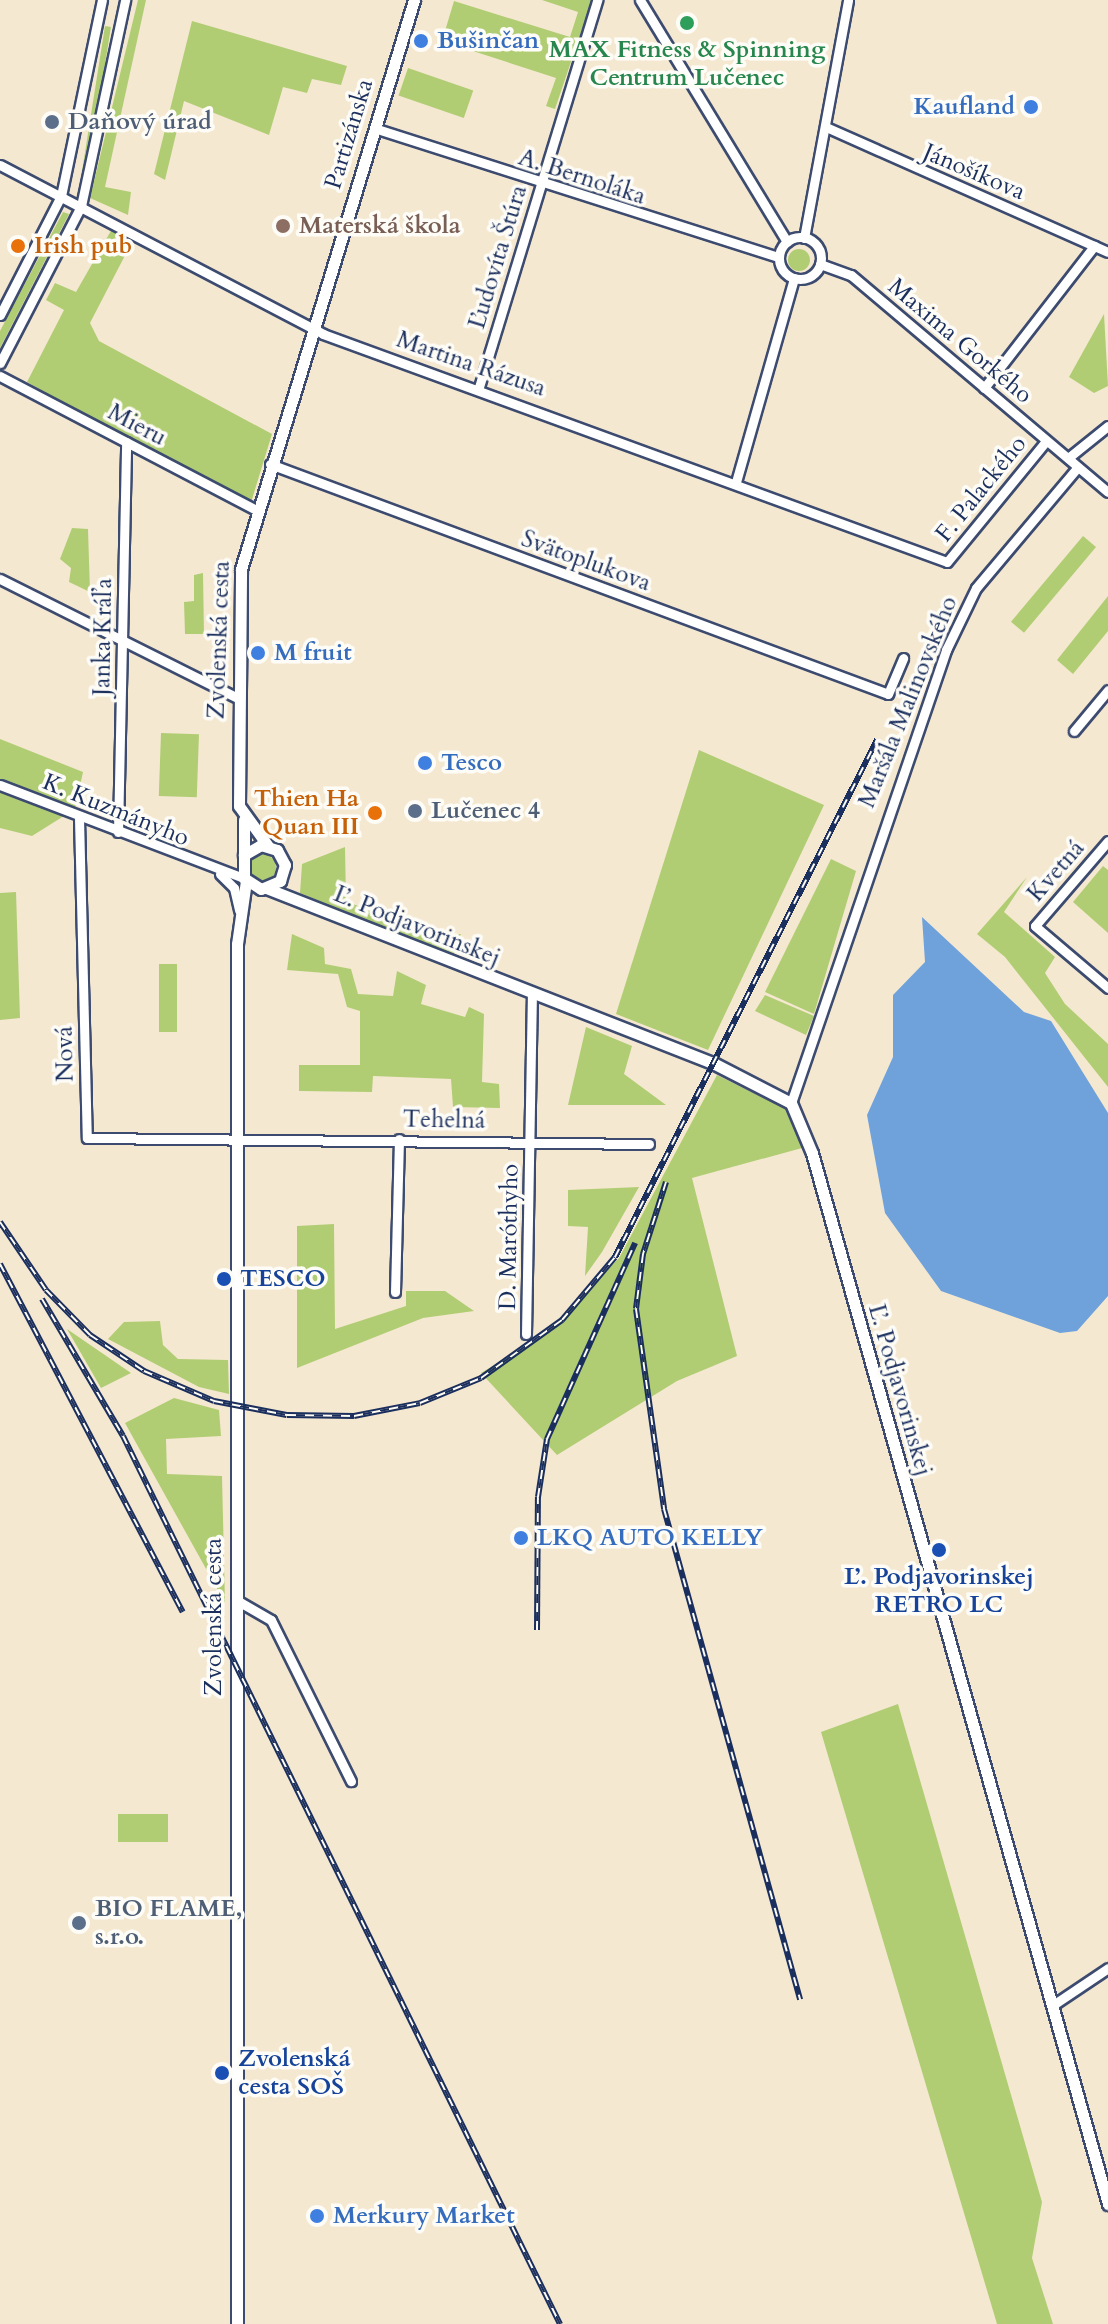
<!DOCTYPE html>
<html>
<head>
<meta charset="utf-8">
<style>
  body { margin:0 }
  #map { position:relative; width:1108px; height:2324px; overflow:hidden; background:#f5e8d1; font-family:Cardo,serif }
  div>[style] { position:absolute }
  .green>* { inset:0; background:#b1cd73; transform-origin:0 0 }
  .round { border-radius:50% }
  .water>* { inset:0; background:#6fa2db }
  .roads { filter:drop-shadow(2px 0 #3c4b6f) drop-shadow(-2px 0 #3c4b6f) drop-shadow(0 2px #3c4b6f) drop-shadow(0 -2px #3c4b6f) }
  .minor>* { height:9px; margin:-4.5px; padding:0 4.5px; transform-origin:4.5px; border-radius:4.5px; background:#fff }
  .minor>.ring { margin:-4.5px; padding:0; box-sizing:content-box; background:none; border:9px solid #fff; border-radius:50% }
  .tertiary>* { height:11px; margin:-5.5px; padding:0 5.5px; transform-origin:5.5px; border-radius:5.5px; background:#fff }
  .rail>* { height:6px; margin-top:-3px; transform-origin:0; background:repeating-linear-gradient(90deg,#fdfcf7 0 9px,#1b2f5e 0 18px); box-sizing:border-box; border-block:2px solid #1b2f5e }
  .dots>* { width:22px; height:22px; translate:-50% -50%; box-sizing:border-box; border:4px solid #fdfcf7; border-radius:50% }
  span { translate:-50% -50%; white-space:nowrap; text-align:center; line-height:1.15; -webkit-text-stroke:7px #fdfcf7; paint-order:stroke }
  .shop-label { font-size:24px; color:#366cbe; font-weight:700 }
  .left { translate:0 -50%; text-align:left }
  .right { translate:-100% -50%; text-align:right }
  .leisure-label { font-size:24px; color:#27864d; font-weight:700 }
  .service-label { font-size:24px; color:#4e5e75; font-weight:700 }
  .street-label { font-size:24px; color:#1b2f5e }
  .education-label { font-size:24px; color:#785e54; font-weight:700 }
  .food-label { font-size:24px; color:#c56008; font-weight:700 }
  .transit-label { font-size:24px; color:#164399; font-weight:700 }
</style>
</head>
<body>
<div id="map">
  <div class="green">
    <div style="clip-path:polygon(138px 0,146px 0,105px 187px,131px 192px,128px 215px,90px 198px)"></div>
    <div style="clip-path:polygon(542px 0,592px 0,555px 109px,546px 106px,556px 78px,442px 41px,454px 1px,570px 37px,578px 12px)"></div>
    <div style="clip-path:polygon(192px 21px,347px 66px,341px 85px,312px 79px,307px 93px,283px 87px,269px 135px,184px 101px,165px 180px,154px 174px)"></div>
    <div style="left:105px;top:26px;width:6px;height:165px;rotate:9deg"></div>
    <div style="left:408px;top:68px;width:69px;height:29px;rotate:19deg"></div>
    <div style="clip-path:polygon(63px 212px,69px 214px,0 348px,0 331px)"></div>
    <div style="clip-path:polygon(112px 229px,133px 240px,90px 323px,99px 341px,272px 434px,249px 509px,27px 382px,64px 310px,46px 300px,55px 283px,76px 292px)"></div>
    <div class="round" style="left:788px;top:249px;width:22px;height:22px"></div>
    <div style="clip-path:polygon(1104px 314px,1108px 386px,1094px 393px,1069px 377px)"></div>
    <div style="clip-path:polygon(72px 528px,88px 529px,90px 592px,69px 582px,71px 568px,60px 559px)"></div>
    <div style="left:1083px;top:536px;width:17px;height:112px;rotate:40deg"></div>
    <div style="clip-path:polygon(203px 573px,204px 634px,185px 634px,184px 602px,194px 601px,194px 575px)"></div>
    <div style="clip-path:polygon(1108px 596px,1108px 631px,1073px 674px,1057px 660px)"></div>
    <div style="left:161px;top:733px;width:38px;height:63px;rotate:2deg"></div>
    <div style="clip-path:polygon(0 739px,83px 772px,75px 809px,32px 836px,0 828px)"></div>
    <div style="clip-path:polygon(699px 750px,824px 805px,708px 1050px,616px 1014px)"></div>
    <div style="clip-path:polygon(345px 847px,346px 901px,426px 934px,461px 934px,453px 957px,300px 893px,302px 864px)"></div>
    <div class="round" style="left:248px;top:854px;width:28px;height:28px"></div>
    <div style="clip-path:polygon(831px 859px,856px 871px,814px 1014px,765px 992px)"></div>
    <div style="clip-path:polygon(1103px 866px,1108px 870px,1108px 933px,1073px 902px)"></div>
    <div style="clip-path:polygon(1027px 877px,1004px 912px,1055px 957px,1045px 973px,1065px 1004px,1108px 1044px,1108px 1087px,1005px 957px,977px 934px)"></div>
    <div style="clip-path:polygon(16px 892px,20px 1018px,0 1020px,0 893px)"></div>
    <div style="clip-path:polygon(292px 934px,324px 948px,325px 964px,351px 969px,358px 994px,393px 996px,397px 971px,426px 985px,421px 1004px,465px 1017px,469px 1007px,484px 1014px,482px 1082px,499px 1084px,500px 1108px,453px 1107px,451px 1079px,373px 1076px,372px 1092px,299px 1091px,299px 1065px,360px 1065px,360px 1011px,347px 1007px,338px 974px,287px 970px)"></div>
    <div style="left:159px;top:964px;width:18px;height:68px"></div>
    <div style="clip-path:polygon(765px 995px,814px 1016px,806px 1035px,755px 1011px)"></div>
    <div style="clip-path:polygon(586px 1027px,632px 1046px,624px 1074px,666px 1105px,568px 1105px)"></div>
    <div style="clip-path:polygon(717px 1075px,786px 1109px,802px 1148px,692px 1178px,737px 1356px,677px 1381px,557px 1455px,481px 1373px,546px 1334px,619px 1258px)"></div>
    <div style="clip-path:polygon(639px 1187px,602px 1252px,585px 1276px,588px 1227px,568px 1226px,568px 1190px)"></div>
    <div style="clip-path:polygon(334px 1224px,335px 1329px,406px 1306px,406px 1291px,445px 1291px,474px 1311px,423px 1318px,297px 1368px,297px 1226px)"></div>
    <div style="clip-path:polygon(160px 1321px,163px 1345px,178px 1359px,228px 1360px,229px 1394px,199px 1387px,108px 1339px,124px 1322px)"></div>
    <div style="clip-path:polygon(67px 1329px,131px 1373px,101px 1388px)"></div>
    <div style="clip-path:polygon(174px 1398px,219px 1410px,221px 1436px,166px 1439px,167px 1474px,222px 1476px,225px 1603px,125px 1423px)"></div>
    <div style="clip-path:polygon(898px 1704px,1042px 2202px,1032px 2258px,1053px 2324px,997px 2324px,821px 1732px)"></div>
    <div style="left:168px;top:1814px;width:28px;height:50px;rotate:90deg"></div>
  </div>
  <div class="water">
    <div style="clip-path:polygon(922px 917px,1024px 1012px,1051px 1021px,1108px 1113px,1108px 1296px,1077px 1331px,1060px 1333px,941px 1291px,885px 1213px,867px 1115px,893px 1057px,893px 995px,925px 962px)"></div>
  </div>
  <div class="roads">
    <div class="minor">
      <div style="left:640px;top:0;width:283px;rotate:58.7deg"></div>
      <div style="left:826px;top:127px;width:308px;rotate:23.9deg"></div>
      <div style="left:374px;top:128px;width:425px;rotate:17.7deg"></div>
      <div style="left:0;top:165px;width:365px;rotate:27.6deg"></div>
      <div style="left:323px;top:334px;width:664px;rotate:20.07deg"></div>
      <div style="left:947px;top:562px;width:156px;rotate:-50.7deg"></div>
      <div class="ring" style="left:779px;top:237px;width:33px;height:33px"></div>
      <div style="left:804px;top:238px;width:242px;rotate:-79.5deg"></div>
      <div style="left:820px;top:264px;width:33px;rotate:20deg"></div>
      <div style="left:851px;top:275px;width:336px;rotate:40.2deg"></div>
      <div style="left:0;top:315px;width:134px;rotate:-62.9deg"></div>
      <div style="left:61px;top:196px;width:200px;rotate:-78.2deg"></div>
      <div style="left:0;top:363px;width:177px;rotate:-62.7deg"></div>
      <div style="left:81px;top:206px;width:211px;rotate:-77.9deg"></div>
      <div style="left:0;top:376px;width:289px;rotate:27.6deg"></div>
      <div style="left:479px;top:387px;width:405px;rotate:-73deg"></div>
      <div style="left:984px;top:388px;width:180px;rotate:-52.2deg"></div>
      <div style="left:1068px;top:458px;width:51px;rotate:-38.7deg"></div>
      <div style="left:270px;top:464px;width:659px;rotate:20.41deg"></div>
      <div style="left:888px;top:694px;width:39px;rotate:-67deg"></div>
      <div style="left:736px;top:482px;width:212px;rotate:-74.1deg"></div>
      <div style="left:0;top:579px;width:266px;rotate:26.6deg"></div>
      <div style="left:1074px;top:731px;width:53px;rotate:-50.3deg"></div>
      <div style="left:0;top:785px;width:261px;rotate:20.9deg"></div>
      <div style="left:79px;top:818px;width:320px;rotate:88.6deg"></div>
      <div style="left:87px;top:1138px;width:562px;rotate:0.61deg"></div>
      <div style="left:118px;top:832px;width:390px;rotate:-88.8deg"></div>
      <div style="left:1108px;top:841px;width:112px;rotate:130.7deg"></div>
      <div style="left:1035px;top:926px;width:96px;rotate:40.3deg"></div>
      <div style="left:220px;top:874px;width:20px;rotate:45deg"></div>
      <div style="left:234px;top:888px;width:23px;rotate:77deg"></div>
      <div style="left:791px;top:1103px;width:479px;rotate:-71.1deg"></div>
      <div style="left:946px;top:650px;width:69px;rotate:-64.2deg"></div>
      <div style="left:976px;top:588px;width:158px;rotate:-49.9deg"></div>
      <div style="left:395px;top:1292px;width:153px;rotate:-88.5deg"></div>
      <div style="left:526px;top:1334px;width:338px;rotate:-89deg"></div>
      <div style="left:238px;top:1601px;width:38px;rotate:30deg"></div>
      <div style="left:271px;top:1620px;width:180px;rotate:63.6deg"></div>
      <div style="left:1053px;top:2005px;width:66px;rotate:-33.9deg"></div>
    </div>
    <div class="tertiary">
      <div style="left:244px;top:820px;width:58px;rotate:90deg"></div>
      <div style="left:244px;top:878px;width:20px;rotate:33deg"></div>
      <div style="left:261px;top:889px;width:21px;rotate:-23deg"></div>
      <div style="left:280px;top:881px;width:17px;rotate:-73deg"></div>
      <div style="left:285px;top:865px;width:17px;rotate:-118deg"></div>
      <div style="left:277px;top:850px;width:17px;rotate:-163deg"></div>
      <div style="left:261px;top:845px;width:20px;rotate:150deg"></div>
      <div style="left:268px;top:846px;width:49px;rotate:-125.9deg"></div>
      <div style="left:239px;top:806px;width:237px;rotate:-89.5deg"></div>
      <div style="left:241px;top:569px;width:595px;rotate:-73.09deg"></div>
      <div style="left:266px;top:888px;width:482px;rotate:21.4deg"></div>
      <div style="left:715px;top:1064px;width:85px;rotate:27.2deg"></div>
      <div style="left:791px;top:1103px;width:54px;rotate:67.2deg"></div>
      <div style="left:812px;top:1153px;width:1092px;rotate:74.27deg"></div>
      <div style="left:237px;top:2324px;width:1380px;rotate:-90deg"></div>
      <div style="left:237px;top:944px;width:64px;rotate:-81.9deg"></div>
    </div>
  </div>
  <div class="rail">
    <div style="left:666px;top:1182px;width:76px;rotate:107.7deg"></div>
    <div style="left:643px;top:1254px;width:55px;rotate:97.3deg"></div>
    <div style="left:636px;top:1309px;width:202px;rotate:82deg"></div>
    <div style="left:664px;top:1509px;width:509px;rotate:74.49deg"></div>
    <div style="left:0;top:1222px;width:82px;rotate:55.9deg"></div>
    <div style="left:46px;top:1290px;width:63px;rotate:45.6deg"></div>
    <div style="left:90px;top:1335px;width:65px;rotate:33.7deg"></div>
    <div style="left:144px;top:1371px;width:76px;rotate:23.2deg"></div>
    <div style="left:214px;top:1401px;width:74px;rotate:10.9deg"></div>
    <div style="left:287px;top:1415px;width:67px;rotate:0.9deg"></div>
    <div style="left:354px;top:1416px;width:67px;rotate:-11.1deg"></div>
    <div style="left:420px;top:1403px;width:66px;rotate:-22.3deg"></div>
    <div style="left:481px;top:1378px;width:100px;rotate:-35.6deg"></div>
    <div style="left:562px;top:1320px;width:82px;rotate:-49.9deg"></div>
    <div style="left:615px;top:1257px;width:580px;rotate:-63.13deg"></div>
    <div style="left:0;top:1264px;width:393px;rotate:62.3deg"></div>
    <div style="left:42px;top:1299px;width:159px;rotate:59.4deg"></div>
    <div style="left:123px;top:1436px;width:990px;rotate:63.8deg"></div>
    <div style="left:537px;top:1630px;width:133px;rotate:-89.6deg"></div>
    <div style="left:538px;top:1497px;width:59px;rotate:-81.2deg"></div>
    <div style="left:547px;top:1439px;width:215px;rotate:-65.8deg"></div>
  </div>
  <div class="dots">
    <div style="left:687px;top:23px;background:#2e9e5b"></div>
    <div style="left:421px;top:41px;background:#3f7fe0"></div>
    <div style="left:1031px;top:107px;background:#3f7fe0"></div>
    <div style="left:52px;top:122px;background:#5c6f8a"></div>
    <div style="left:283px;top:226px;background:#8d6e63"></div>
    <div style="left:18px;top:246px;background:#e8710a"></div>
    <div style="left:258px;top:653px;background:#3f7fe0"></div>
    <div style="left:425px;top:763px;background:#3f7fe0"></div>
    <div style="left:415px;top:811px;background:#5c6f8a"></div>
    <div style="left:375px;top:813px;background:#e8710a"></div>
    <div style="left:224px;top:1279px;background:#1a4fb4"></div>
    <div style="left:521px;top:1538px;background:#3f7fe0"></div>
    <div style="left:939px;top:1550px;background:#1a4fb4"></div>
    <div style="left:79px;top:1923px;background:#5c6f8a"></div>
    <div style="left:222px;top:2073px;background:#1a4fb4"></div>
    <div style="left:317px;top:2216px;background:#3f7fe0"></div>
  </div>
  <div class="shop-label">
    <span class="left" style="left:437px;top:41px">Bušinčan</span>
    <span class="right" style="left:1015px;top:107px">Kaufland</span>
    <span class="left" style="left:274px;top:653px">M fruit</span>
    <span class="left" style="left:441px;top:763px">Tesco</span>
    <span class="left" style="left:537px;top:1538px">LKQ AUTO KELLY</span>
    <span class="left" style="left:333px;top:2216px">Merkury Market</span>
  </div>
  <div class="leisure-label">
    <span style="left:687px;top:64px">MAX Fitness &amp; Spinning<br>Centrum Lučenec</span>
  </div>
  <div class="service-label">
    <span class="left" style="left:68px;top:122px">Daňový úrad</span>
    <span class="left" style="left:431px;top:811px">Lučenec 4</span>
    <span class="left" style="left:95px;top:1923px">BIO FLAME,<br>s.r.o.</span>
  </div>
  <div class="street-label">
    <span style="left:349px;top:134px;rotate:-73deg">Partizánska</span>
    <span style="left:974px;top:172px;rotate:23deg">Jánošíkova</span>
    <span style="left:582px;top:177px;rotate:18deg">A. Bernoláka</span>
    <span style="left:498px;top:257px;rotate:-73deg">Ľudovíta Štúra</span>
    <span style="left:960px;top:341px;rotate:40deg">Maxima Gorkého</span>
    <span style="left:471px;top:364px;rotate:19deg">Martina Rázusa</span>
    <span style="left:137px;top:425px;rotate:28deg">Mieru</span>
    <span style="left:981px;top:489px;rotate:-51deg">F. Palackého</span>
    <span style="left:586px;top:561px;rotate:20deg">Svätoplukova</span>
    <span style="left:103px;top:637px;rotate:-89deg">Janka Kráľa</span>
    <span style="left:219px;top:640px;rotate:-88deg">Zvolenská cesta</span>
    <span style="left:908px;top:702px;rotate:-68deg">Maršála Malinovského</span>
    <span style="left:116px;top:810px;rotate:22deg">K. Kuzmányho</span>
    <span style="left:1056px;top:871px;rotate:-49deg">Kvetná</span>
    <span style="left:417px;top:926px;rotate:22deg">Ľ. Podjavorinskej</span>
    <span style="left:65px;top:1054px;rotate:-91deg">Nová</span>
    <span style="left:444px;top:1120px;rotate:1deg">Tehelná</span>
    <span style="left:509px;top:1237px;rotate:-89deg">D. Maróthyho</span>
    <span style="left:900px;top:1390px;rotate:74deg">Ľ. Podjavorinskej</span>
    <span style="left:214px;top:1617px;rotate:-90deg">Zvolenská cesta</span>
  </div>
  <div class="education-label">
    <span class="left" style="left:299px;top:226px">Materská škola</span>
  </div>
  <div class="food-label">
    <span class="left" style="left:34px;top:246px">Irish pub</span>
    <span class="right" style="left:359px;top:813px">Thien Ha<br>Quan III</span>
  </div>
  <div class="transit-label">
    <span class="left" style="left:240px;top:1279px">TESCO</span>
    <span style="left:939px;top:1591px">Ľ. Podjavorinskej<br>RETRO LC</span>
    <span class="left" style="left:238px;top:2073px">Zvolenská<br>cesta SOŠ</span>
  </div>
</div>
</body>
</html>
